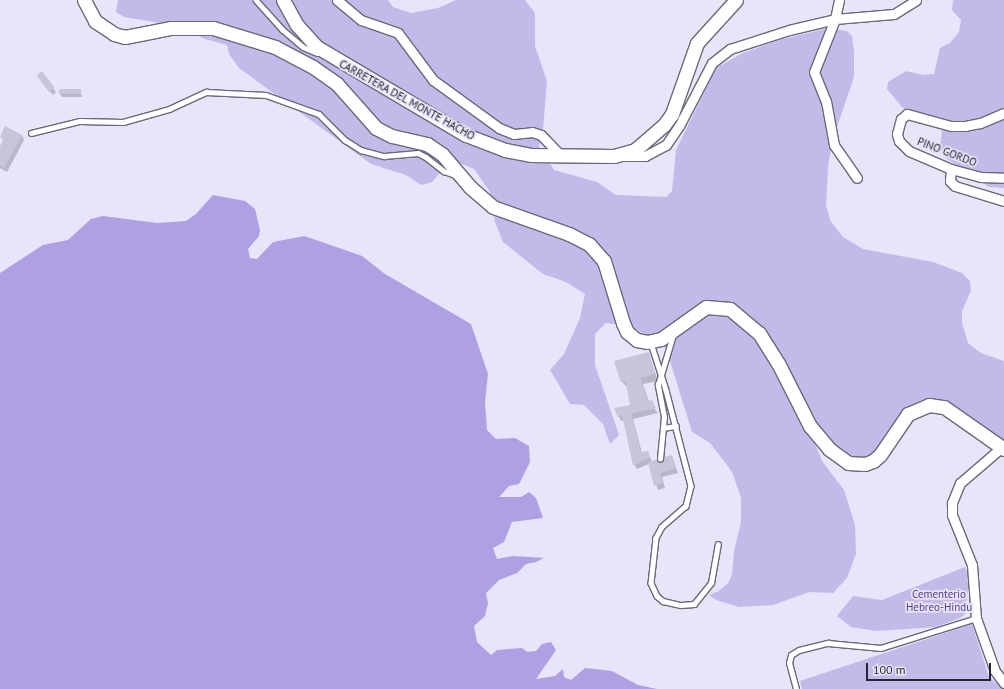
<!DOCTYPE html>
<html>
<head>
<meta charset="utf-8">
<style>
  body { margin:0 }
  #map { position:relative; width:1004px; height:689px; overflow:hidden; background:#e8e4f9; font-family:"PT Sans",sans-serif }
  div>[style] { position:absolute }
  .green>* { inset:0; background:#c4baea }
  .water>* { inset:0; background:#afa0e3 }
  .shadow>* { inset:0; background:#0003 }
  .building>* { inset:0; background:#c8c4d9; transform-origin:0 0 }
  .roads { filter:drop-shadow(1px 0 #6b687a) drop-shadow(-1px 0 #6b687a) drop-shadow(0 1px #6b687a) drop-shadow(0 -1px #6b687a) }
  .service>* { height:4.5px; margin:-2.25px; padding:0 2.25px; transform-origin:2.25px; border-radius:2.25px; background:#fff }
  .minor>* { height:9px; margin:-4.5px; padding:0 4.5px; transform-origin:4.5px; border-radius:4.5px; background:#fff }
  .secondary>* { height:13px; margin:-6.5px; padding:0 6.5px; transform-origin:6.5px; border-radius:6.5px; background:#fff }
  span { translate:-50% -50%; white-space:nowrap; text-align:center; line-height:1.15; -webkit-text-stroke:3.5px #e8e4f9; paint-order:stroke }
  .street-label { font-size:11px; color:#27262e }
  .park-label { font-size:11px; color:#543c8b }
  .scale { position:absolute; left:866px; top:663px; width:125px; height:18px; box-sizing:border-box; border:2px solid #27262e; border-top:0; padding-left:5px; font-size:12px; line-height:14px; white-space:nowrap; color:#27262e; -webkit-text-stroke:3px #e8e4f9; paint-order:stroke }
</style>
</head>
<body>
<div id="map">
  <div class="green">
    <div style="clip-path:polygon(118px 0,388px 0,393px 7px,411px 13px,438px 8px,456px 0,525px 0,535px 13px,535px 46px,547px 81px,543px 130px,539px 146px,554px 170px,597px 182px,616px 195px,666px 197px,672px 191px,676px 150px,716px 68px,743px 53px,779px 40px,828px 28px,847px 31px,852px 36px,854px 51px,854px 77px,832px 142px,828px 166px,826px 206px,831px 222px,843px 237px,863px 249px,933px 262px,962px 273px,970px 281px,971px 291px,962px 311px,962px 323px,968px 343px,981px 353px,1004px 361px,1004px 442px,949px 410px,914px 404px,880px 448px,861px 461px,850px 457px,814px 432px,815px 444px,822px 461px,844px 490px,855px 525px,856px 554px,847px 578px,833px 593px,809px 592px,773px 605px,739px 607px,716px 600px,709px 595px,719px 591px,728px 583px,732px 575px,734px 551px,741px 522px,741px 498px,733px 474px,727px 465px,710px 443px,692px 432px,666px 348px,633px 327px,622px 325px,606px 323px,595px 334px,595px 365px,619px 435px,610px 444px,603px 424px,584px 405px,570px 404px,550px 370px,564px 354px,580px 318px,585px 294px,566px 282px,543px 274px,503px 242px,495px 222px,490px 192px,474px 169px,462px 164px,447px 165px,432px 182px,421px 185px,406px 175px,371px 164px,239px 68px,229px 54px,227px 45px,205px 39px,173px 25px,124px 17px,116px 12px)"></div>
    <div style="clip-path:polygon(953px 0,1004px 0,1004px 188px,989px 187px,946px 158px,940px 149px,942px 130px,939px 123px,903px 108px,887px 89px,888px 82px,906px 71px,923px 75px,934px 74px,940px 48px,950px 43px,959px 32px,961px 20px,952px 10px)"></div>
    <div style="clip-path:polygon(965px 567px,968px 574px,968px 588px,965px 614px,960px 618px,936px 627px,876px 631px,851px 627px,837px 616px,853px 596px,882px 600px)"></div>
    <div style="clip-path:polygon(972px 624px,989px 677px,1003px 689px,802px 689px,800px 681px)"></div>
  </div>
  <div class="water">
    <div style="clip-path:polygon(213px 195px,245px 201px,255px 209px,260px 230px,259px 236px,248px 249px,250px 258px,257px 259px,273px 242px,304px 236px,319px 241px,362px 256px,385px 274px,471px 324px,488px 374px,485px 402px,487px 430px,496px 439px,515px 438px,529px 446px,530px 462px,519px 484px,509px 486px,499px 497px,521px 497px,529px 492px,536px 498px,543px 518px,512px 522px,504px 542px,493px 548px,497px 559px,513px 556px,544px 558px,536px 562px,526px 564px,517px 573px,499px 580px,486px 593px,488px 603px,485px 616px,474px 626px,477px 642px,491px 655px,497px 650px,522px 648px,527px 652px,536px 651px,542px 644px,551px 642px,556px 650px,536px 679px,555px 676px,563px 669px,564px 677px,571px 680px,585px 668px,612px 671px,638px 685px,657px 689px,0 689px,0 273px,43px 245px,68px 240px,91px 219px,103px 216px,157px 223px,186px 221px,196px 214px)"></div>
  </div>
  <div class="shadow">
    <div style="clip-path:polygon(42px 73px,56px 92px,53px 95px,40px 79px)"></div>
    <div style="clip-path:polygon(80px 90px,82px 97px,62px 97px,60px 94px)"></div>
    <div style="clip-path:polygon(22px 135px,24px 140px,7px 172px,0 168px,0 148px,4px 141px,1px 137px)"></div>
    <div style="clip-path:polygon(648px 353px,658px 381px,643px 384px,649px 402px,658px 413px,633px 419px,642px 453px,648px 452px,652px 462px,672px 456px,678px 473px,662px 477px,665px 488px,658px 490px,649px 464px,637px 469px,634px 464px,624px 420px,621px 421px,619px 416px,631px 406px,628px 388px,620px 380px)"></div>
  </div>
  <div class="building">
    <div style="left:42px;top:71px;width:21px;height:7px;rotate:53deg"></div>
    <div style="left:59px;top:89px;width:22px;height:5px"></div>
    <div style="clip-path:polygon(5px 126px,22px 135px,4px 168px,0 165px,0 146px,4px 139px,0 137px)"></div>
    <div style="clip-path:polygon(649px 352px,655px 374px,640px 378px,648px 401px,652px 400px,656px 408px,631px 414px,641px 452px,648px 451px,650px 458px,633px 465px,622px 415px,618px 417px,614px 408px,630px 405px,626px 383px,620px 380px,614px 361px)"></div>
    <div style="clip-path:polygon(672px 455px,676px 468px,660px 473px,663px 483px,654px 486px,648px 462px)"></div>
  </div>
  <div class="roads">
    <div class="service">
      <div style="left:256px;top:0;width:40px;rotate:48deg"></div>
      <div style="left:283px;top:30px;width:26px;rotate:40deg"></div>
      <div style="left:303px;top:47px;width:15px;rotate:23deg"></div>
      <div style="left:31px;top:133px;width:50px;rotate:-13.8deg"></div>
      <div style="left:80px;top:121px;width:43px;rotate:1.3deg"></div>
      <div style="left:123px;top:122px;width:48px;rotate:-15.8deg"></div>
      <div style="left:169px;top:109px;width:41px;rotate:-24.7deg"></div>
      <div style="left:206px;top:92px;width:60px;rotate:2.9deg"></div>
      <div style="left:266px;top:95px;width:56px;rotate:19.7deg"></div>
      <div style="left:319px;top:114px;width:37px;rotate:45deg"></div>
      <div style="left:345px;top:140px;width:19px;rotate:32deg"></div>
      <div style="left:361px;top:150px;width:24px;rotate:15deg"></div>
      <div style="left:384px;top:156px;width:34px;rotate:-5deg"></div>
      <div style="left:418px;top:153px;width:9px;rotate:27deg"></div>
      <div style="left:426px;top:157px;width:23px;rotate:38deg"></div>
      <div style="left:444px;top:171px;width:12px;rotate:20deg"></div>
      <div style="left:651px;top:343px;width:49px;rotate:72.3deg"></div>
      <div style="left:666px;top:390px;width:99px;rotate:75.4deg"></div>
      <div style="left:691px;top:486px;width:21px;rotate:104deg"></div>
      <div style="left:686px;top:506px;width:32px;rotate:139deg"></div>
      <div style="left:662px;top:527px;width:13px;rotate:119deg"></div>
      <div style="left:656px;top:538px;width:45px;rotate:96.3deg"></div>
      <div style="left:651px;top:583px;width:14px;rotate:65deg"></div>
      <div style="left:657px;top:596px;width:8px;rotate:40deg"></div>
      <div style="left:663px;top:601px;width:18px;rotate:13deg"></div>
      <div style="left:681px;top:605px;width:13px;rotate:-4deg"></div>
      <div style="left:694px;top:604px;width:27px;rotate:-51deg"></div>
      <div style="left:711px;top:583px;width:39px;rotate:-80deg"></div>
      <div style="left:663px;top:428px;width:13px;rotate:-9deg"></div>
      <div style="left:660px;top:459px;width:42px;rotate:-84.6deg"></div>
      <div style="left:664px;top:417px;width:33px;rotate:-101deg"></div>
      <div style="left:658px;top:385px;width:52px;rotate:-73.3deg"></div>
      <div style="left:796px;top:689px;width:27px;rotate:-105deg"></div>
      <div style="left:789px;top:663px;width:8px;rotate:-76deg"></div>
      <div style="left:791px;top:655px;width:9px;rotate:-32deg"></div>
      <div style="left:799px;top:650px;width:30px;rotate:-14deg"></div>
      <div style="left:828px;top:643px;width:53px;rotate:5.4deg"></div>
      <div style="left:881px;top:648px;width:100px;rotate:-17.5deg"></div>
    </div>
    <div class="minor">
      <div style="left:337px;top:0;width:31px;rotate:40deg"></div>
      <div style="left:361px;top:20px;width:39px;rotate:19deg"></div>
      <div style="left:398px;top:33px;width:59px;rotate:53.3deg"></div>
      <div style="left:433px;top:80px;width:82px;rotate:36deg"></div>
      <div style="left:499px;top:128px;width:16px;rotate:22deg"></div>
      <div style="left:514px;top:134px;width:18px;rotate:-6deg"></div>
      <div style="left:532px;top:132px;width:9px;rotate:18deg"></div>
      <div style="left:541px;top:135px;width:28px;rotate:46deg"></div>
      <div style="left:839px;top:0;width:19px;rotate:102deg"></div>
      <div style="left:835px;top:19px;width:57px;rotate:111.6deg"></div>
      <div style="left:814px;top:72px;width:31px;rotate:68deg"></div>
      <div style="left:826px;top:101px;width:45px;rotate:79.7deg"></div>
      <div style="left:834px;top:145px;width:40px;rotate:55.1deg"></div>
      <div style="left:1004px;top:113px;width:26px;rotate:157deg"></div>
      <div style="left:980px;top:123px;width:15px;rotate:169deg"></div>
      <div style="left:965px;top:126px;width:14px;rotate:180deg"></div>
      <div style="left:951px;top:126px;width:46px;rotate:-164.7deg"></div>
      <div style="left:907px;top:114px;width:8px;rotate:140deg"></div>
      <div style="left:901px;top:119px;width:16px;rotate:105deg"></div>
      <div style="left:897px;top:134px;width:7px;rotate:74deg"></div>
      <div style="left:899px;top:141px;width:14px;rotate:45deg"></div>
      <div style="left:909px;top:151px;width:46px;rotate:23.2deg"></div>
      <div style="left:951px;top:169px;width:30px;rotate:15deg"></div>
      <div style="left:980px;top:177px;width:24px;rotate:2deg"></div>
      <div style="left:620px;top:156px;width:25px"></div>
      <div style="left:645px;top:156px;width:24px;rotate:-28deg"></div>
      <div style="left:666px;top:145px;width:23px;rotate:-56deg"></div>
      <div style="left:679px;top:126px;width:71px;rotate:-62.4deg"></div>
      <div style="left:712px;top:63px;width:23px;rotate:-38deg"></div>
      <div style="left:730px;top:49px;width:62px;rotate:-17.9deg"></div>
      <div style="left:789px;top:30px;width:47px;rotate:-13.4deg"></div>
      <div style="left:835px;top:19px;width:59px;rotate:-4.8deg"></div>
      <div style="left:894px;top:14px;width:26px;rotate:-32deg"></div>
      <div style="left:951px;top:169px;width:12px;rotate:95deg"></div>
      <div style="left:950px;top:181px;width:7px;rotate:45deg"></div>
      <div style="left:955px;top:186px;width:51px;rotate:17deg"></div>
      <div style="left:1002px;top:447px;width:55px;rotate:139.4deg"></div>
      <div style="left:960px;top:483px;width:22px;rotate:112deg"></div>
      <div style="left:952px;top:503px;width:12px;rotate:90deg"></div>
      <div style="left:952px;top:515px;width:54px;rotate:68.2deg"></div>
      <div style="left:972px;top:565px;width:53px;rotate:85.7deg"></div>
      <div style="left:976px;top:618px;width:56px;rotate:70.3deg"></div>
      <div style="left:995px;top:671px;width:15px;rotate:53deg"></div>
    </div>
    <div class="secondary">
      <div style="left:84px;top:0;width:24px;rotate:62deg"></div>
      <div style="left:95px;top:21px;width:23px;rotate:34deg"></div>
      <div style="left:114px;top:34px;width:11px;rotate:15deg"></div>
      <div style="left:125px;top:37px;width:47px;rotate:-11.1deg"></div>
      <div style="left:171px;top:28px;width:42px"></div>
      <div style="left:213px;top:28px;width:65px;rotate:17deg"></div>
      <div style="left:275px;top:47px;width:43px;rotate:27.8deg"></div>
      <div style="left:313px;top:67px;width:29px;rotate:35deg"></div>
      <div style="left:337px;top:84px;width:59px;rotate:48.4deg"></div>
      <div style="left:376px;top:128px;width:18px;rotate:27deg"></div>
      <div style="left:392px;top:136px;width:36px;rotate:13deg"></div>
      <div style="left:427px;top:144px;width:18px;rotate:34deg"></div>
      <div style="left:442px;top:154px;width:43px;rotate:49.7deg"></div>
      <div style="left:470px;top:187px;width:30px;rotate:41deg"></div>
      <div style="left:493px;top:207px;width:81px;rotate:19.6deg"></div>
      <div style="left:569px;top:234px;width:22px;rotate:27deg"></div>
      <div style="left:589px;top:244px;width:23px;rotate:49deg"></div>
      <div style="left:604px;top:261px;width:65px;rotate:73deg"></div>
      <div style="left:623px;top:323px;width:10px;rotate:66deg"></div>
      <div style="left:627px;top:332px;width:13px;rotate:39deg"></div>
      <div style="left:637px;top:340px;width:10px;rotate:11deg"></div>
      <div style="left:647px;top:342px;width:14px;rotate:-12deg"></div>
      <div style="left:661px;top:339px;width:55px;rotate:-35.4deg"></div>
      <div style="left:706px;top:307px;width:24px;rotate:5deg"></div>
      <div style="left:730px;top:309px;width:38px;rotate:40deg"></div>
      <div style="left:759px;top:333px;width:36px;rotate:58deg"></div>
      <div style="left:778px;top:363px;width:71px;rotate:63.1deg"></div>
      <div style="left:810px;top:426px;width:30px;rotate:50deg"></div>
      <div style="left:829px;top:449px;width:24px;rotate:36deg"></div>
      <div style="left:848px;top:463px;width:17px;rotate:3deg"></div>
      <div style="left:865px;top:464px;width:9px;rotate:-21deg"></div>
      <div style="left:873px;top:461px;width:9px;rotate:-41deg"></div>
      <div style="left:880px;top:455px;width:50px;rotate:-55.7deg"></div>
      <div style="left:908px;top:414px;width:23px;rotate:-23deg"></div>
      <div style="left:929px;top:405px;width:15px;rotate:8deg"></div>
      <div style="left:944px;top:407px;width:73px;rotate:35deg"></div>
      <div style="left:283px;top:0;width:29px;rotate:61deg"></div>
      <div style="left:297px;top:25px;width:30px;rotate:48deg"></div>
      <div style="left:317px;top:47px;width:173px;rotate:30.6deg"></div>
      <div style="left:466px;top:135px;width:42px;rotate:21deg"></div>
      <div style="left:505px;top:150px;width:26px;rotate:11deg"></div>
      <div style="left:531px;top:155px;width:83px;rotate:0.7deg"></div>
      <div style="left:614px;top:156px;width:22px;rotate:-16deg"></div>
      <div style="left:635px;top:150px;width:38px;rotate:-41deg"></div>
      <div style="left:664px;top:125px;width:14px;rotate:-54deg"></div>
      <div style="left:672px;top:114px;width:75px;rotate:-70.6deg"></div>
      <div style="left:697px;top:43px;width:58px;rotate:-47.8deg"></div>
    </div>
  </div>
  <div class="street-label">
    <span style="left:407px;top:100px;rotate:29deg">CARRETERA DEL MONTE HACHO</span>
    <span style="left:947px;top:152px;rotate:21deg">PINO GORDO</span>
  </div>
  <div class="park-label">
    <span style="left:939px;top:601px">Cementerio<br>Hebreo-Hindu</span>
  </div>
  <div class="scale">100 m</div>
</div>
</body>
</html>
